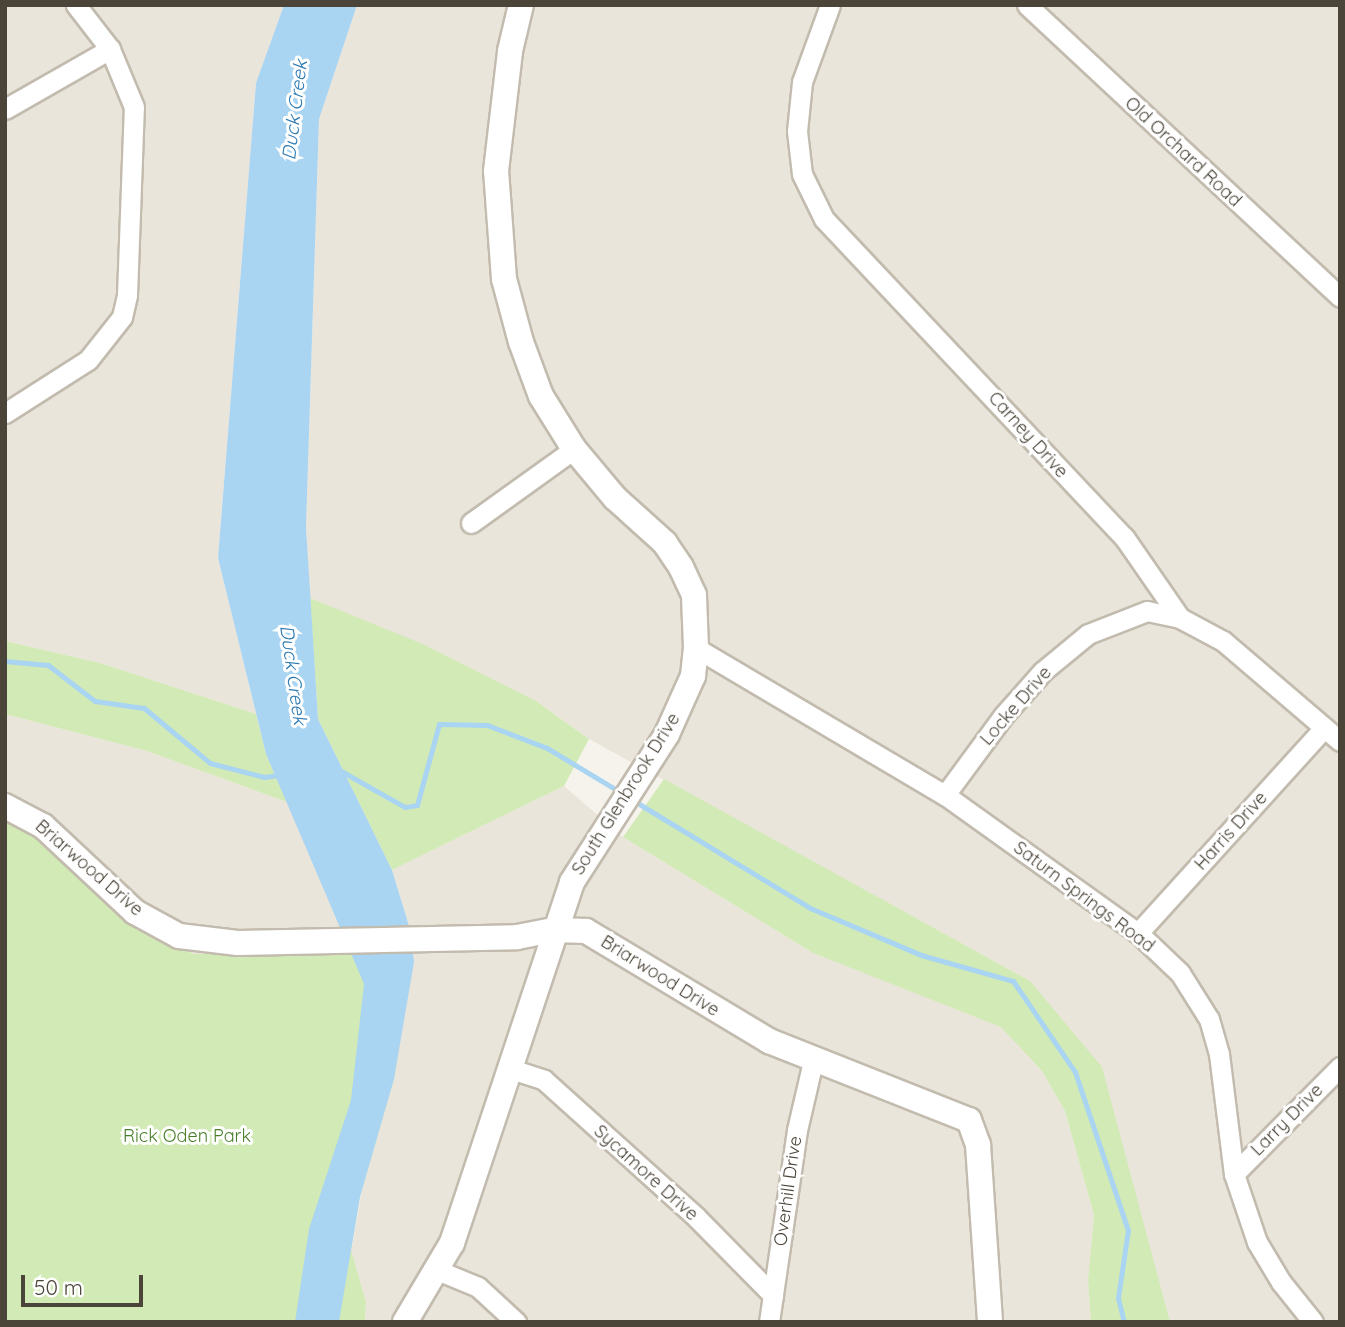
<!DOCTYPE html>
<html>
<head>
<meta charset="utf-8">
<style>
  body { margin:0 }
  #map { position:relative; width:1345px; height:1327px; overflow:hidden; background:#f6f3ec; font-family:Quicksand,sans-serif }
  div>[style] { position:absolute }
  .residential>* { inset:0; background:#eae5da }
  .green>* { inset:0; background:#d2eab5 }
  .water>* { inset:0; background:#a9d4f2 }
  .stream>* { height:5px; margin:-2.5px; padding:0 2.5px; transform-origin:2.5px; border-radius:2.5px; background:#a9d4f2 }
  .roads { filter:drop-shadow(2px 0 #c2bbae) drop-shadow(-2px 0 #c2bbae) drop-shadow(0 2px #c2bbae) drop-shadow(0 -2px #c2bbae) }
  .minor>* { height:19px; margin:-9.5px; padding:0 9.5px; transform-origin:9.5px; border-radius:9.5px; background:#fff }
  .tertiary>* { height:24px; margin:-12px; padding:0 12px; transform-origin:12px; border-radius:12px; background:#fff }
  span { translate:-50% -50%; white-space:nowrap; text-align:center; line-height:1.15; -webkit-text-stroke:6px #fff; paint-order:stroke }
  .street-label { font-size:18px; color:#4b4439 }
  .park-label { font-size:18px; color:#4a7f2a }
  .water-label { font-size:19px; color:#2e7ab2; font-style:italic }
  .frame { position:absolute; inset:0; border:7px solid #4b4439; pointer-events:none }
  .scale { position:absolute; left:21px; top:1275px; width:122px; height:32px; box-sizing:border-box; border:4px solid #4b4439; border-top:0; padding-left:9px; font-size:21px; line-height:24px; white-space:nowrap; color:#4b4439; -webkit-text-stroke:5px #fff; paint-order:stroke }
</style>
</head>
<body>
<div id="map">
  <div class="residential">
    <div style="clip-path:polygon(5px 5px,284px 5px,256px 83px,218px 558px,256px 714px,100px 663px,5px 641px)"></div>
    <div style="clip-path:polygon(357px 5px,1340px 5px,1340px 1322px,1170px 1322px,1159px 1285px,1030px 981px,589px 739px,536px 701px,310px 598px,306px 527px,319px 119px)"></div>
    <div style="clip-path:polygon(5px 714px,147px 751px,287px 802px,353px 955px,194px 954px,147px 933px,5px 820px)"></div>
    <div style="clip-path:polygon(564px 786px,623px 837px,813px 953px,1001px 1026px,1042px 1071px,1065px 1111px,1094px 1215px,1088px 1280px,1091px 1322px,365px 1322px,366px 1302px,351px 1251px,409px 926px,392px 870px)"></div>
  </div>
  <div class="green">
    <div style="clip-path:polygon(310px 598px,425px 645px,536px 701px,589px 739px,564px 786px,392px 870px,318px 719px)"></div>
    <div style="clip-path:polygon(5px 641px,100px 663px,256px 714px,266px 754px,287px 802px,147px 751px,5px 714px)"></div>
    <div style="clip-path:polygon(664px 779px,1030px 981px,1102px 1067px,1170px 1322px,1091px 1322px,1088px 1280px,1094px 1215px,1065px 1111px,1042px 1071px,1001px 1027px,813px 953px,623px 837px)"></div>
    <div style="clip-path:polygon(5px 820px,30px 831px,147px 933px,194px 954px,413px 954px,394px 1079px,360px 1196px,351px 1250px,366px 1302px,365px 1322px,5px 1322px)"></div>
  </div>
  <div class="water">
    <div style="clip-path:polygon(284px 5px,357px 5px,319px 119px,306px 527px,318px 719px,392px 870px,409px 926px,414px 962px,394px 1079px,360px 1197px,339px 1322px,295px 1322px,309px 1229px,351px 1100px,364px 984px,266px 754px,218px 558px,256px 83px)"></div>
  </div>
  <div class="stream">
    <div style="left:5px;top:661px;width:43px;rotate:5.3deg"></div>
    <div style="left:48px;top:665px;width:59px;rotate:37.5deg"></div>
    <div style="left:95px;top:701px;width:49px;rotate:8.1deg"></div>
    <div style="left:144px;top:708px;width:86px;rotate:39.8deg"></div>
    <div style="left:210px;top:763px;width:56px;rotate:14.5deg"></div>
    <div style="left:264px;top:777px;width:15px;rotate:-8deg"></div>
    <div style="left:341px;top:771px;width:73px;rotate:29.4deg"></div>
    <div style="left:405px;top:807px;width:12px;rotate:-9deg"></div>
    <div style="left:417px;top:805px;width:84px;rotate:-74.8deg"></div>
    <div style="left:439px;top:724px;width:48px;rotate:1.2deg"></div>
    <div style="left:487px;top:725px;width:64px;rotate:21deg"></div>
    <div style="left:547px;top:748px;width:85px;rotate:31.1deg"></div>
    <div style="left:631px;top:799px;width:210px;rotate:31.3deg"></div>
    <div style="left:810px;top:908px;width:121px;rotate:22.9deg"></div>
    <div style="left:921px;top:955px;width:96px;rotate:15.8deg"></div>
    <div style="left:1013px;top:981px;width:110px;rotate:55.7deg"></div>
    <div style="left:1075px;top:1072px;width:167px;rotate:71.5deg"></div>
    <div style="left:1128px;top:1230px;width:69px;rotate:98.4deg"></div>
    <div style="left:1118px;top:1298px;width:25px;rotate:76deg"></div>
  </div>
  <div class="roads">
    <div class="minor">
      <div style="left:830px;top:5px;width:82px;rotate:110deg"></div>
      <div style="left:802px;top:82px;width:49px;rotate:95.8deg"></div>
      <div style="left:797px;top:131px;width:43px;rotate:83.4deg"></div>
      <div style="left:802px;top:174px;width:50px;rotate:63.9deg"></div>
      <div style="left:824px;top:219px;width:437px;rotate:46.7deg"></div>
      <div style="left:1124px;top:537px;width:98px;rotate:55.3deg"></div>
      <div style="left:1180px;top:618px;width:49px;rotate:28.1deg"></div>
      <div style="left:1223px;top:641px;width:154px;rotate:40.5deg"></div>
      <div style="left:1027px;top:5px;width:428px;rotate:43deg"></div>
      <div style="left:5px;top:109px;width:121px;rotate:-29.7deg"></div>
      <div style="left:5px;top:413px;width:98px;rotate:-32.6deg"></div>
      <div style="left:88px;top:360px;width:55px;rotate:-51.7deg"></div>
      <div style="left:122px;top:317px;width:23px;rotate:-77deg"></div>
      <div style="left:127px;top:295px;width:188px;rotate:-87.9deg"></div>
      <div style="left:134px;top:107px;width:63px;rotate:-112.5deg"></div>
      <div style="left:110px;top:49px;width:56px;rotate:-127.7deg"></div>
      <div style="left:471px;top:523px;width:127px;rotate:-35.7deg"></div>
      <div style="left:696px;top:648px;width:289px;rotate:30.6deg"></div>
      <div style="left:945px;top:795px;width:237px;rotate:35.6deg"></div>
      <div style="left:1138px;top:933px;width:58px;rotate:43.6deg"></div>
      <div style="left:1180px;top:973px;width:54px;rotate:57.8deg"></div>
      <div style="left:1209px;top:1019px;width:36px;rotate:74deg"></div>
      <div style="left:1219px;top:1054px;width:121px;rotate:82.9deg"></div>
      <div style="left:1234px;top:1174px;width:72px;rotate:71.3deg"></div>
      <div style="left:1257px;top:1242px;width:47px;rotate:59deg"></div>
      <div style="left:1281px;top:1282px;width:51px;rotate:51.3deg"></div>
      <div style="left:945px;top:795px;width:98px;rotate:-53.7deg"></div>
      <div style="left:1003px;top:716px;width:60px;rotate:-48.4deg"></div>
      <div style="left:1043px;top:671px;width:58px;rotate:-39.4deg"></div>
      <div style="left:1088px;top:634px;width:63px;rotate:-21.3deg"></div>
      <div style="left:1147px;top:611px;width:34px;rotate:12deg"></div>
      <div style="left:1138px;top:933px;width:277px;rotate:-47.8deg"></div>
      <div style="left:508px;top:1068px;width:38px;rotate:18deg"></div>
      <div style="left:544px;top:1080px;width:205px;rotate:42deg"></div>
      <div style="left:696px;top:1217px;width:110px;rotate:45.4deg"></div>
      <div style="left:1234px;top:1174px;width:151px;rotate:-45.3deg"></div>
      <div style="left:437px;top:1270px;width:44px;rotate:22.5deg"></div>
      <div style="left:478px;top:1287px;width:52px;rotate:42.6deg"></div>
      <div style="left:769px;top:1322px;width:194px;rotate:-81.7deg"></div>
      <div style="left:797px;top:1130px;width:71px;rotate:-76.9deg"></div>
    </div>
    <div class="tertiary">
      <div style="left:5px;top:806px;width:43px;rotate:27.8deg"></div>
      <div style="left:43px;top:826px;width:126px;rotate:43.1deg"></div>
      <div style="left:135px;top:912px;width:50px;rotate:28.6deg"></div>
      <div style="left:179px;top:936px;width:59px;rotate:6.8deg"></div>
      <div style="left:238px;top:943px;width:279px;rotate:-1.2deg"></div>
      <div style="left:517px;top:937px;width:38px;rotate:-11deg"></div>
      <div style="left:554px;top:930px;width:32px;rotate:2deg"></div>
      <div style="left:586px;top:931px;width:214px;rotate:31deg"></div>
      <div style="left:769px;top:1041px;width:215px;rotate:21.6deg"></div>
      <div style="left:969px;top:1120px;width:27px;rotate:70deg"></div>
      <div style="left:978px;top:1145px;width:177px;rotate:86.1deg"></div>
      <div style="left:405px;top:1322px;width:92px;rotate:-59.3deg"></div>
      <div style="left:452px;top:1243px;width:380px;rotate:-71.6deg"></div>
      <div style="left:572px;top:882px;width:176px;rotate:-57.3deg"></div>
      <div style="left:667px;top:734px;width:64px;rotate:-65.9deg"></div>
      <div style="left:693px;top:676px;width:28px;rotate:-84deg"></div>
      <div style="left:696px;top:648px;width:53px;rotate:-92.2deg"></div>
      <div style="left:694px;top:595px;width:31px;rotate:-115deg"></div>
      <div style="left:681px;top:567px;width:29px;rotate:-124deg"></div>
      <div style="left:665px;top:543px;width:67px;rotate:-138deg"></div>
      <div style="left:615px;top:498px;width:64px;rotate:-129.9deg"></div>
      <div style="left:574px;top:449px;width:62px;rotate:-121.9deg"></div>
      <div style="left:541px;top:396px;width:58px;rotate:-110.3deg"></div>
      <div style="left:521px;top:342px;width:65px;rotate:-105.1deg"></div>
      <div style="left:504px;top:279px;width:108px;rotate:-94.2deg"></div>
      <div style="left:496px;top:171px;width:121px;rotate:-83.3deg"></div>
      <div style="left:510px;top:51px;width:47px;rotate:-76.6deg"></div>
    </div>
  </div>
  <div class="street-label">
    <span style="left:1183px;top:152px;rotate:43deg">Old Orchard Road</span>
    <span style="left:1028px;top:435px;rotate:48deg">Carney Drive</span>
    <span style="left:1016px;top:706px;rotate:-49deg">Locke Drive</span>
    <span style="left:626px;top:794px;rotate:-58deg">South Glenbrook Drive</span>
    <span style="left:1231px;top:831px;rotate:-48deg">Harris Drive</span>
    <span style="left:89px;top:868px;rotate:41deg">Briarwood Drive</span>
    <span style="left:1084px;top:897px;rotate:37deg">Saturn Springs Road</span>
    <span style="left:660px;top:976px;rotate:32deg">Briarwood Drive</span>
    <span style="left:1287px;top:1120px;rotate:-45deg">Larry Drive</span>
    <span style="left:646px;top:1173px;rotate:42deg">Sycamore Drive</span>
    <span style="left:788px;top:1191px;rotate:-82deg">Overhill Drive</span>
  </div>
  <div class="park-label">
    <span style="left:187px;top:1136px">Rick Oden Park</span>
  </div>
  <div class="water-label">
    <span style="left:295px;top:110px;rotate:-83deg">Duck Creek</span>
    <span style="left:293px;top:675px;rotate:82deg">Duck Creek</span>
  </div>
  <div class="frame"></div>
  <div class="scale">50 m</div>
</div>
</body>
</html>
